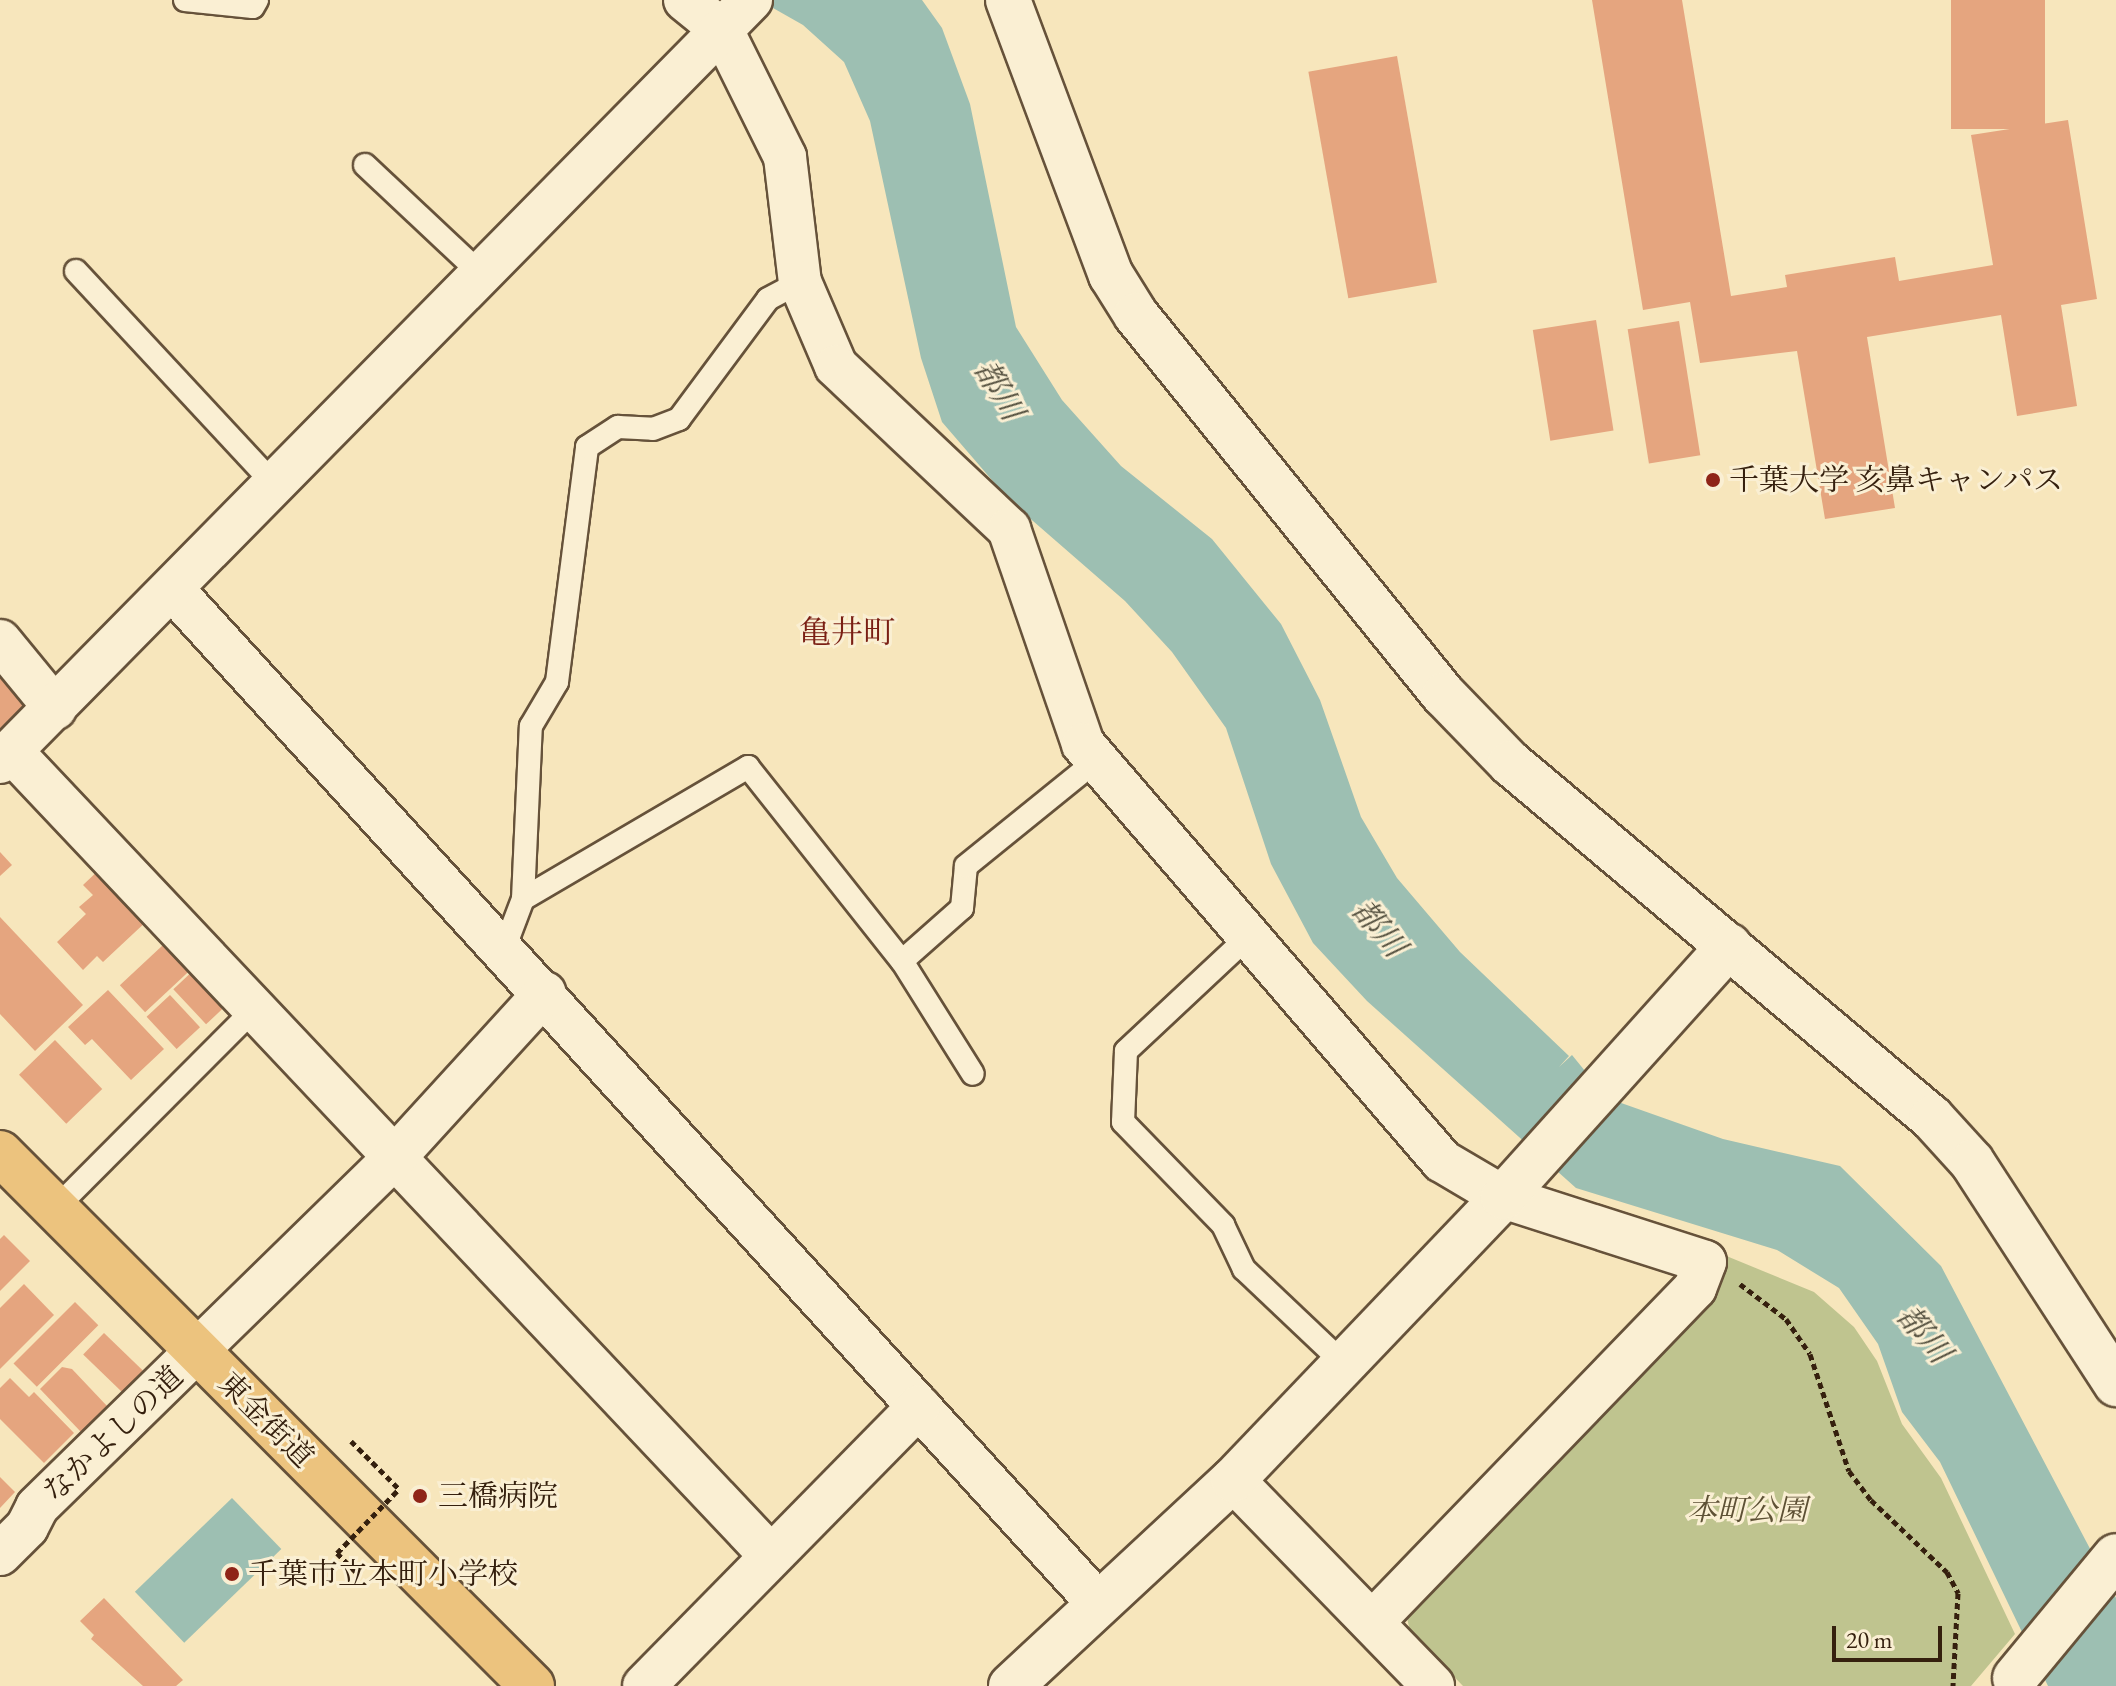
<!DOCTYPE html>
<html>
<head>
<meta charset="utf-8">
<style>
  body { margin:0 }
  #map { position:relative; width:2116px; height:1686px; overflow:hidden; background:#f7e6bc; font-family:"EB Garamond","Noto Serif JP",serif }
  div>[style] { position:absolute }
  .green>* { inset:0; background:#bfc48f }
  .water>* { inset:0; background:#9dbfb2; transform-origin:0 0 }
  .building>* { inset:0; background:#e5a57f; transform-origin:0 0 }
  .path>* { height:5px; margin-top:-2.5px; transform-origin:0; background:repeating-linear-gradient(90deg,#35200e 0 6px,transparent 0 10px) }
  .roads { filter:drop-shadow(2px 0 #66523a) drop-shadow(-2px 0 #66523a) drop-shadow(0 2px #66523a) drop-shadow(0 -2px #66523a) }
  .lane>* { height:22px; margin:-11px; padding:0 11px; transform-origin:11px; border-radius:11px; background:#faefd3 }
  .street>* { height:42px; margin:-21px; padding:0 21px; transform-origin:21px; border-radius:21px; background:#faefd3 }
  .secondary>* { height:44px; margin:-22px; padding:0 22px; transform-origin:22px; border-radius:22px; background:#faefd3 }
  .highway>* { height:44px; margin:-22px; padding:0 22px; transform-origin:22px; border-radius:22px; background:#ecc37e }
  .path-bridge>* { height:5px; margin-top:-2.5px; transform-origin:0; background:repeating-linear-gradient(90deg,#35200e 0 6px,transparent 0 10px) }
  .dots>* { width:22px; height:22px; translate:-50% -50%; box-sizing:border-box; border:4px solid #faefd3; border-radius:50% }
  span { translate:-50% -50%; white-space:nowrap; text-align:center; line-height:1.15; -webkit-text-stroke:6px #faefd3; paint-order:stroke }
  .poi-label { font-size:30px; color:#35200e }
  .left { translate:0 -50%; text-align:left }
  .street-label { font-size:30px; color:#35200e }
  .park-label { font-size:30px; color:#5e5135; font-style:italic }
  .water-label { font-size:32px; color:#54503f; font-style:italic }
  .neighbourhood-label { font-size:32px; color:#7a1f14 }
  .scale { position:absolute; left:1832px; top:1626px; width:110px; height:36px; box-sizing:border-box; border:4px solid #35200e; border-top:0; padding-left:10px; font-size:24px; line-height:28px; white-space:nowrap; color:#35200e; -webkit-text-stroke:6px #faefd3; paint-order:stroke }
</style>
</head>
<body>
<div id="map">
  <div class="green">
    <div style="clip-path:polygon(1724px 1255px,1814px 1292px,1854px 1327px,1877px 1361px,1902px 1424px,1941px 1478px,2015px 1634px,1971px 1686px,1463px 1686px,1410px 1631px,1404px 1605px)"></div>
  </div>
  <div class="water">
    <div style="clip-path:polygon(759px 0,922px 0,942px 28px,970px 104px,1016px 327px,1062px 400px,1121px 466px,1212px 539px,1281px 624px,1320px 700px,1361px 817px,1397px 878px,1460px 952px,1569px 1056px,1559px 1067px,1572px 1055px,1607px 1098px,1723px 1139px,1840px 1166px,1941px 1266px,2116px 1598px,2116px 1686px,2048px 1686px,1940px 1462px,1902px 1412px,1878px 1344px,1839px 1288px,1777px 1250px,1576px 1188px,1367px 1001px,1313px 943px,1271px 864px,1226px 728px,1172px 652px,1125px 601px,1010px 501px,942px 422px,921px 358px,870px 121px,844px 62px,803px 25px)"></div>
    <div style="left:232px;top:1498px;width:71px;height:135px;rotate:46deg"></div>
  </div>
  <div class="building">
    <div style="clip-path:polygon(1592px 0,1682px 0,1731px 296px,1787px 287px,1785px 275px,1895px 257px,1899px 281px,1993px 265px,1971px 135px,2068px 120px,2097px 299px,2061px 305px,2077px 406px,2017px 416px,2001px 315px,1867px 337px,1895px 508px,1825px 519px,1797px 351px,1700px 363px,1690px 302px,1643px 310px)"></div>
    <div style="left:1951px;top:0;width:94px;height:129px"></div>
    <div style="left:1397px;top:56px;width:230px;height:90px;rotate:80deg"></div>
    <div style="left:1596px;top:320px;width:112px;height:64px;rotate:81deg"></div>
    <div style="left:1679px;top:321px;width:136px;height:52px;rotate:81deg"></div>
    <div style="clip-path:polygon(0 672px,34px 715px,6px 737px,0 729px)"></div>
    <div style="clip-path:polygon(0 852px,12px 865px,0 876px)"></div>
    <div style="clip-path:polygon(101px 868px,149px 919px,103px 962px,97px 956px,83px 970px,57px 942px,86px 914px,79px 907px,93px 895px,83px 885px)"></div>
    <div style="clip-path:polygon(0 917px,83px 1005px,35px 1051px,0 1014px)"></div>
    <div style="left:163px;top:945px;width:37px;height:59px;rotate:47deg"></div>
    <div style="left:196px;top:968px;width:48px;height:31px;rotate:47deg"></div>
    <div style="clip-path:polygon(108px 990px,164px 1049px,131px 1080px,92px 1039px,85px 1045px,68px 1027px)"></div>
    <div style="left:170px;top:995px;width:44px;height:32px;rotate:47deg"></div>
    <div style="left:55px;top:1040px;width:68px;height:50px;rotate:46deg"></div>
    <div style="clip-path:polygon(4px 1235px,30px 1261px,0 1291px,0 1239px)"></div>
    <div style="clip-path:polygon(24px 1284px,54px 1315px,0 1369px,0 1308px)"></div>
    <div style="left:75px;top:1302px;width:33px;height:87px;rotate:45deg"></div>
    <div style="left:104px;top:1333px;width:54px;height:30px;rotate:44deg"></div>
    <div style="clip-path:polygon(62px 1367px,72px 1369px,107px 1406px,81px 1432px,40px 1389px)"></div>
    <div style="clip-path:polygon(10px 1378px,29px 1397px,34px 1392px,74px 1433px,44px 1463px,0 1419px,0 1388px)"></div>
    <div style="clip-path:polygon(0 1477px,15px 1492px,0 1508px)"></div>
    <div style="clip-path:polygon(104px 1598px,183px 1680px,176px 1686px,143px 1686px,91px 1639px,94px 1635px,80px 1621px)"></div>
  </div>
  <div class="path">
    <div style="left:1740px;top:1284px;width:58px;rotate:37.3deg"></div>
    <div style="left:1786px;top:1319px;width:42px;rotate:55.6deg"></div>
    <div style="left:1810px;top:1354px;width:123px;rotate:71.6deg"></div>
    <div style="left:1849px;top:1471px;width:36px;rotate:53deg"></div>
    <div style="left:1871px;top:1500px;width:105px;rotate:43.5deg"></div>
    <div style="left:1947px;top:1572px;width:24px;rotate:62deg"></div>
    <div style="left:1958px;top:1593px;width:93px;rotate:93.1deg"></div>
    <div style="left:351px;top:1441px;width:68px;rotate:45deg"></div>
    <div style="left:337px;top:1553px;width:30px;rotate:45deg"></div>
  </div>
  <div class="roads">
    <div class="lane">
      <div style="left:185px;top:0;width:68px;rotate:5.9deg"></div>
      <div style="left:253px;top:7px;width:8px;rotate:-60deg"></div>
      <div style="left:365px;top:165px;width:158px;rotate:43.2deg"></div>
      <div style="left:76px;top:271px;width:288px;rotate:47.1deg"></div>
      <div style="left:523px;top:899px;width:261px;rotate:-30.4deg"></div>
      <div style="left:748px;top:767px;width:248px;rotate:51.6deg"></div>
      <div style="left:902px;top:961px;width:133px;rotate:57.9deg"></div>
      <div style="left:1250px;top:935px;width:170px;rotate:136.9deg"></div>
      <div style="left:1126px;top:1051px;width:71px;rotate:92.4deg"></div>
      <div style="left:1123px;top:1122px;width:144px;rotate:45.8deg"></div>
      <div style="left:1223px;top:1225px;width:49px;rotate:64.5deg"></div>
      <div style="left:1244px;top:1269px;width:138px;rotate:43.5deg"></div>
      <div style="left:504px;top:949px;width:53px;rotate:-69.2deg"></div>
      <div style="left:523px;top:899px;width:173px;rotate:-87.4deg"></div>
      <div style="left:531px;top:726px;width:51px;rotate:-59.4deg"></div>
      <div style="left:557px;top:682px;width:237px;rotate:-82.7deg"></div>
      <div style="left:587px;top:447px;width:37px;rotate:-33deg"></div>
      <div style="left:618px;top:427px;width:35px;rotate:3deg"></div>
      <div style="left:653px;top:429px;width:28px;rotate:-21deg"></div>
      <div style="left:679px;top:419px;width:149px;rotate:-53.4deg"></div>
      <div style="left:768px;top:299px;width:36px;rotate:-28deg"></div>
      <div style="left:902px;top:961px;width:80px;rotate:-41.5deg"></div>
      <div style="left:962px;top:908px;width:42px;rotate:-84.6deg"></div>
      <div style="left:966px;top:866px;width:169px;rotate:-39deg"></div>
      <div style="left:55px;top:1209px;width:282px;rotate:-45.1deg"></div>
    </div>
    <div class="street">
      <div style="left:685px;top:0;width:48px;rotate:39deg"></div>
      <div style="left:722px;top:30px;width:142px;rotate:63.6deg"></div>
      <div style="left:785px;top:157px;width:126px;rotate:83.2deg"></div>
      <div style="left:800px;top:282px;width:91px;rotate:66.8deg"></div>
      <div style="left:836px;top:366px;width:238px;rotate:43.3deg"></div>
      <div style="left:1009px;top:529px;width:227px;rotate:71deg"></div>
      <div style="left:1083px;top:744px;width:550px;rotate:49.27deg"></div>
      <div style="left:1442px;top:1161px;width:71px;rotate:30.5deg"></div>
      <div style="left:1503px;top:1197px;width:212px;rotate:17.8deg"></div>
      <div style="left:1705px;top:1262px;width:28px;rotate:111deg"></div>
      <div style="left:1695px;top:1288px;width:465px;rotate:134deg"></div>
      <div style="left:173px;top:590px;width:1370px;rotate:47.6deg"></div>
      <div style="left:0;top:641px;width:87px;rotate:50.6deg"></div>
      <div style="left:11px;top:751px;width:1104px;rotate:46.65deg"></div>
      <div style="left:0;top:762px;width:1070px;rotate:-45.42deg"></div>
      <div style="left:1233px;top:1480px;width:287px;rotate:45.8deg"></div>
      <div style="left:0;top:1554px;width:38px;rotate:-45deg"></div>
      <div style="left:27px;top:1527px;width:22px;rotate:-63deg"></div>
      <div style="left:37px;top:1507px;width:501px;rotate:-44.35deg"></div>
      <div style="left:395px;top:1157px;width:222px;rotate:-47.6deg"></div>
      <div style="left:644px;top:1686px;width:392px;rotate:-45.5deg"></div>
    </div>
    <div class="secondary">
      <div style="left:1008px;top:0;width:294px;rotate:69.5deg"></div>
      <div style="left:1111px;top:275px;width:47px;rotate:58deg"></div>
      <div style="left:1136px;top:315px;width:489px;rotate:51deg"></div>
      <div style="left:1444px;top:695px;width:95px;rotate:45.9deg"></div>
      <div style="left:1510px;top:763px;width:551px;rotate:40.07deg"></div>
      <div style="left:1932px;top:1118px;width:59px;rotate:47.7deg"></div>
      <div style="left:1972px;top:1162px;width:265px;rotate:57deg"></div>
      <div style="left:2015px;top:1678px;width:158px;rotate:-50.4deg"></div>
      <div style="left:1011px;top:1686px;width:303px;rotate:-42.9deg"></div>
      <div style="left:1233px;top:1480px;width:391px;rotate:-46.3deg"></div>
      <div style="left:1503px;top:1197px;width:338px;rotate:-48deg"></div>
    </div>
    <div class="highway">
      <div style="left:0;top:1153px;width:753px;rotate:45.05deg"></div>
    </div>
  </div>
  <div class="path-bridge">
    <div style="left:337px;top:1553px;width:89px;rotate:-45.9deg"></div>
  </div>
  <div class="dots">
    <div style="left:1713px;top:480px;background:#8f2418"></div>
    <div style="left:420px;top:1496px;background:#8f2418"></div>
    <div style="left:232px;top:1574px;background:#8f2418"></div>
  </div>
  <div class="poi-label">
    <span class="left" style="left:1729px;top:480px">千葉大学 亥鼻キャンパス</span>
    <span class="left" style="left:438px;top:1496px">三橋病院</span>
    <span class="left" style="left:248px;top:1574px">千葉市立本町小学校</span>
  </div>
  <div class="street-label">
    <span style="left:266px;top:1420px;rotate:45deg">東金街道</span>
    <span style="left:113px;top:1434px;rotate:-44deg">なかよしの道</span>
  </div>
  <div class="park-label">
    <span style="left:1747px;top:1510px">本町公園</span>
  </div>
  <div class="water-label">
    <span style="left:999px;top:390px;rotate:59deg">都川</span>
    <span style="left:1379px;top:928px;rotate:50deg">都川</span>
    <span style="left:1924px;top:1334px;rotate:50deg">都川</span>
  </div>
  <div class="neighbourhood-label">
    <span style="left:847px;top:632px">亀井町</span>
  </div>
  <div class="scale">20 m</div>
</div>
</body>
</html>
